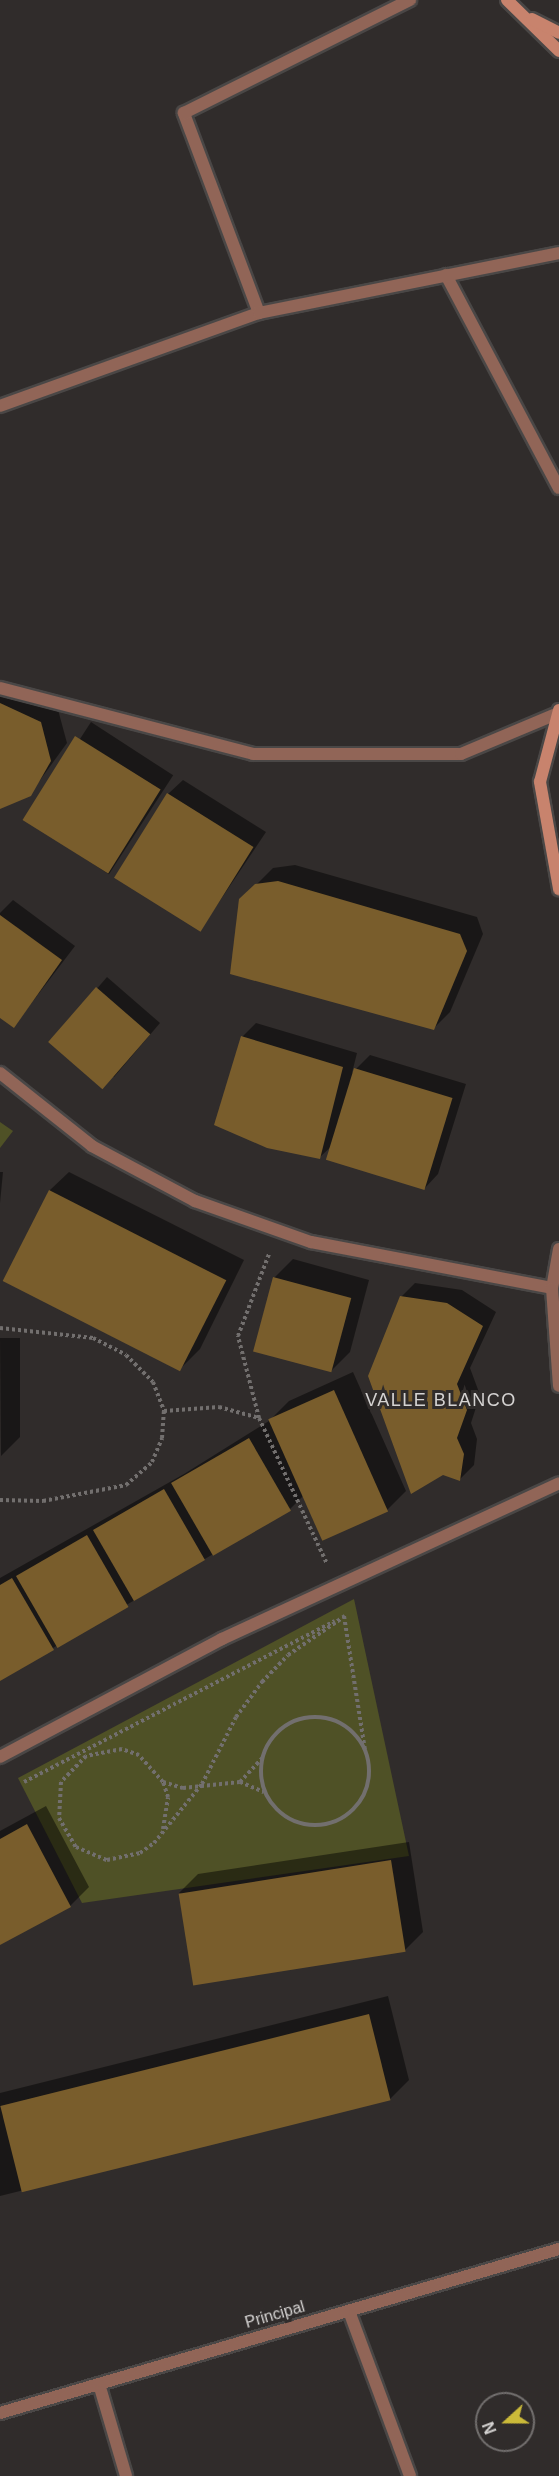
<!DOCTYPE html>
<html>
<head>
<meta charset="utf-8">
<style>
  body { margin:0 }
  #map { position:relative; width:559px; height:2476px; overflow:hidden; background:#302c2b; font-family:Arial,sans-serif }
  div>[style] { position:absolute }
  .green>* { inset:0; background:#4f5126 }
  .shadow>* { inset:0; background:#0007; transform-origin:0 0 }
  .building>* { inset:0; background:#795d2c; transform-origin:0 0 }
  .path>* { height:4px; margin-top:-2px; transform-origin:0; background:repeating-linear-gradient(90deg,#726f6e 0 3px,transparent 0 6px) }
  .path>.ring { margin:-2px; padding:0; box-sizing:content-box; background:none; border:4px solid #726f6e; border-radius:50% }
  .roads { filter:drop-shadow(2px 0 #4a4746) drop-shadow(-2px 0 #4a4746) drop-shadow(0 2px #4a4746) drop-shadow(0 -2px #4a4746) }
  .street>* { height:12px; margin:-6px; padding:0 6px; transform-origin:6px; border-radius:6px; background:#916557 }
  .secondary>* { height:12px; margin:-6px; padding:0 6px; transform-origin:6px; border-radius:6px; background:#c8836d }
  span { translate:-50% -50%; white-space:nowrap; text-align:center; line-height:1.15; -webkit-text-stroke:6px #302c2b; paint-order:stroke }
  .street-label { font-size:16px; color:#d5d3d2 }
  .neighbourhood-label { font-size:18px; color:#d5d3d2; letter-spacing:1.5px }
  .north { position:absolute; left:475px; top:2392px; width:60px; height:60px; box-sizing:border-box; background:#302c2b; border:2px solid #726f6e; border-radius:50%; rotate:249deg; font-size:16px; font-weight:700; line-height:24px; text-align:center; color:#d5d3d2 }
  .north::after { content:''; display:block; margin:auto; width:21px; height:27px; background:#cbba39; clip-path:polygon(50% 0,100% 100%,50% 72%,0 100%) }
</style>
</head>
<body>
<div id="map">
  <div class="green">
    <div style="clip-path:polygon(0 1122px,13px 1131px,0 1148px)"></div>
    <div style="clip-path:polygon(354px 1599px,409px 1856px,82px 1903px,18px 1778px)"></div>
  </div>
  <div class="shadow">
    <div style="clip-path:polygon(0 687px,26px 687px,57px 706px,67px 743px,30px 794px,0 808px)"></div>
    <div style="left:91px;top:722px;width:98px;height:118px;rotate:33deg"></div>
    <div style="clip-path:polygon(183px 780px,266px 832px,201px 929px,168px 794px)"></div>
    <div style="clip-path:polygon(295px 865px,477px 917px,483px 934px,450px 1012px,433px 1029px,241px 900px,273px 868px)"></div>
    <div style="clip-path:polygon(13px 900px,75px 946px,14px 1026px,0 1016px,0 913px)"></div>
    <div style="clip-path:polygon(107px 977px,160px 1023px,114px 1077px,51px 1042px)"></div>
    <div style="clip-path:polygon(256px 1023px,357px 1053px,352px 1073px,370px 1055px,466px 1084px,438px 1174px,424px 1189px,335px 1143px,320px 1157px,242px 1037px)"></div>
    <div style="clip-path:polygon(0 1172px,3px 1172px,0 1203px)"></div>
    <div style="clip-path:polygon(69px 1172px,244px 1260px,200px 1349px,181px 1368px,6px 1280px,50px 1190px)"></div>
    <div style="clip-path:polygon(293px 1259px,369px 1280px,350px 1352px,331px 1371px,274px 1278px)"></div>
    <div style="clip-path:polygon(415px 1283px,462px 1290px,496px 1312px,470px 1368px,480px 1395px,471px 1423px,477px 1439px,474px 1465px,460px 1479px,401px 1297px)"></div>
    <div style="clip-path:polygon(0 1338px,20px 1338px,20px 1437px,1px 1456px)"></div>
    <div style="clip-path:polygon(353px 1372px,406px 1491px,387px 1510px,304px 1495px,290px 1509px,0 1679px,0 1578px,184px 1474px,269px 1421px,289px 1401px)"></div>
    <div style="clip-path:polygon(46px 1806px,89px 1887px,70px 1906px,0 1944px,0 1831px)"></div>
    <div style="clip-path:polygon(409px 1842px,423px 1932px,404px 1951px,179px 1893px,198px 1874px)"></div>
    <div style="clip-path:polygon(388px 1996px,409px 2080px,390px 2099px,0 2196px,0 2093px)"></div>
  </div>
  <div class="building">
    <div style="clip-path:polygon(0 703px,41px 722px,51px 761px,31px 796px,0 809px)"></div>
    <div style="left:75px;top:736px;width:101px;height:99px;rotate:32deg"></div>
    <div style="left:167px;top:793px;width:102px;height:100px;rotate:32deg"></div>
    <div style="clip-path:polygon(278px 881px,460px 934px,467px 951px,434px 1030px,230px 974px,239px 899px,255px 884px)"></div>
    <div style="clip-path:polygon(0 915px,62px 960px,14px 1028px,0 1018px)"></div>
    <div style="left:96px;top:987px;width:72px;height:73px;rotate:41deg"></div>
    <div style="clip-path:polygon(241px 1036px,343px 1067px,320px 1159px,267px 1148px,214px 1125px)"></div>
    <div style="left:354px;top:1068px;width:103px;height:96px;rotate:17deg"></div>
    <div style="left:49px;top:1190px;width:199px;height:102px;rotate:27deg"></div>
    <div style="left:273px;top:1277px;width:81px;height:77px;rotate:15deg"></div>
    <div style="clip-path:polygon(400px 1296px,447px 1303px,483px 1326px,457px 1384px,467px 1410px,457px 1438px,464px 1454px,460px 1481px,443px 1475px,411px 1494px,368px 1376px)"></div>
    <div style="left:334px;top:1390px;width:133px;height:72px;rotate:66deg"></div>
    <div style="left:249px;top:1438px;width:84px;height:90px;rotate:60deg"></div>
    <div style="left:164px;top:1489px;width:82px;height:82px;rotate:60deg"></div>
    <div style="left:87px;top:1535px;width:83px;height:82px;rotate:60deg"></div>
    <div style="clip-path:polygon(12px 1578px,54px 1650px,0 1681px,0 1585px)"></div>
    <div style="clip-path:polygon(27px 1824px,71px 1907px,0 1945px,0 1839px)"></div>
    <div style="left:391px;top:1860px;width:93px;height:215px;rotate:81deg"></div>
    <div style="left:369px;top:2014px;width:89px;height:380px;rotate:76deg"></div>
  </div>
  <div class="path">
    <div style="left:0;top:1328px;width:94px;rotate:6.1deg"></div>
    <div style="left:93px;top:1338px;width:37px;rotate:27deg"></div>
    <div style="left:126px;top:1355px;width:38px;rotate:45deg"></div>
    <div style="left:153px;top:1382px;width:31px;rotate:69deg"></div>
    <div style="left:164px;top:1411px;width:55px;rotate:-4.2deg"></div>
    <div style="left:219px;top:1407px;width:41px;rotate:15.4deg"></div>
    <div style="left:259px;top:1418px;width:85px;rotate:-104.4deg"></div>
    <div style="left:238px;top:1336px;width:88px;rotate:-69.3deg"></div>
    <div style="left:259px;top:1418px;width:161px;rotate:65deg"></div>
    <div style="left:0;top:1500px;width:43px;rotate:1.3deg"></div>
    <div style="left:43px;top:1501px;width:85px;rotate:-10.9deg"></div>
    <div style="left:126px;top:1485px;width:35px;rotate:-41deg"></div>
    <div style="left:152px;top:1462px;width:26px;rotate:-67deg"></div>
    <div style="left:162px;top:1438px;width:27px;rotate:-86deg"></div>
    <div style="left:344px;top:1616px;width:136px;rotate:81.1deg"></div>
    <div class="ring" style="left:261px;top:1717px;width:104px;height:104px"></div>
    <div style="left:24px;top:1782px;width:350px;rotate:-27.4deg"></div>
    <div style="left:163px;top:1782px;width:21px;rotate:17deg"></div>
    <div style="left:183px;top:1788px;width:57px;rotate:-6deg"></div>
    <div style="left:240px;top:1782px;width:26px;rotate:23deg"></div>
    <div style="left:240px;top:1782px;width:33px;rotate:-47deg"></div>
    <div style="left:163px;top:1829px;width:32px;rotate:-81deg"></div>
    <div style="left:168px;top:1797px;width:16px;rotate:-108deg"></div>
    <div style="left:163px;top:1782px;width:36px;rotate:-132deg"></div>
    <div style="left:139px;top:1755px;width:18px;rotate:-161deg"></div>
    <div style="left:122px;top:1749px;width:37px;rotate:169deg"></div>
    <div style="left:86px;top:1756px;width:36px;rotate:134deg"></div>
    <div style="left:61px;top:1782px;width:36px;rotate:93deg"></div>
    <div style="left:59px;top:1818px;width:34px;rotate:60deg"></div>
    <div style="left:76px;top:1847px;width:34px;rotate:23deg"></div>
    <div style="left:107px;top:1860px;width:34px;rotate:-12deg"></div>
    <div style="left:140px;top:1853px;width:17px;rotate:-36deg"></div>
    <div style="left:154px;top:1843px;width:76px;rotate:-50.9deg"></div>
    <div style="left:202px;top:1784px;width:75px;rotate:-63.1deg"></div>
    <div style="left:236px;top:1717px;width:44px;rotate:-53.4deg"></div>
    <div style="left:262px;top:1682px;width:37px;rotate:-46deg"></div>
    <div style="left:288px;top:1655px;width:69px;rotate:-34.4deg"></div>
  </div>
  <div class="roads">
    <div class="street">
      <div style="left:446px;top:275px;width:241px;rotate:62.1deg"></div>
      <div style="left:259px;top:313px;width:214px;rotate:-110.6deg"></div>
      <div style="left:184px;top:113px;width:253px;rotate:-26.6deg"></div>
      <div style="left:0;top:406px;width:275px;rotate:-19.8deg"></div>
      <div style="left:259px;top:313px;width:306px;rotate:-11.3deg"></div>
      <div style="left:0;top:688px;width:261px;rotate:14.6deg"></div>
      <div style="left:253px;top:754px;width:208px"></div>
      <div style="left:461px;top:754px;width:101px;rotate:-22.8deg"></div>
      <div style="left:0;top:1073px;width:117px;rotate:38.4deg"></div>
      <div style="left:92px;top:1146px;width:117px;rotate:28.1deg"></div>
      <div style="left:195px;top:1201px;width:123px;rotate:19.5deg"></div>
      <div style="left:311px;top:1242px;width:245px;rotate:10.8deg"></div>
      <div style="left:559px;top:1249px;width:40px;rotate:100deg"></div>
      <div style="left:552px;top:1288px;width:98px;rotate:85.9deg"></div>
      <div style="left:0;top:1757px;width:251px;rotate:-28deg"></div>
      <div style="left:222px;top:1639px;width:371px;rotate:-24.8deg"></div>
      <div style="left:349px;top:2311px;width:176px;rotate:69.7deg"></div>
      <div style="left:99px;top:2384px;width:96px;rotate:73.6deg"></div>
      <div style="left:0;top:2413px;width:583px;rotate:-16.35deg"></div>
    </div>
    <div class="secondary">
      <div style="left:507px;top:0;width:73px;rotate:44.4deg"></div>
      <div style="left:532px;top:19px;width:30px;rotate:27deg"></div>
      <div style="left:559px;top:710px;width:74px;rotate:104.8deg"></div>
      <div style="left:540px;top:782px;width:109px;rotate:79.9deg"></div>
    </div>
  </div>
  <div class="street-label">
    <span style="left:275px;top:2315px;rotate:-16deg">Principal</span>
  </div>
  <div class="neighbourhood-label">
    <span style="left:441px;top:1400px">VALLE BLANCO</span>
  </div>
  <div class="north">N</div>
</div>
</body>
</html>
